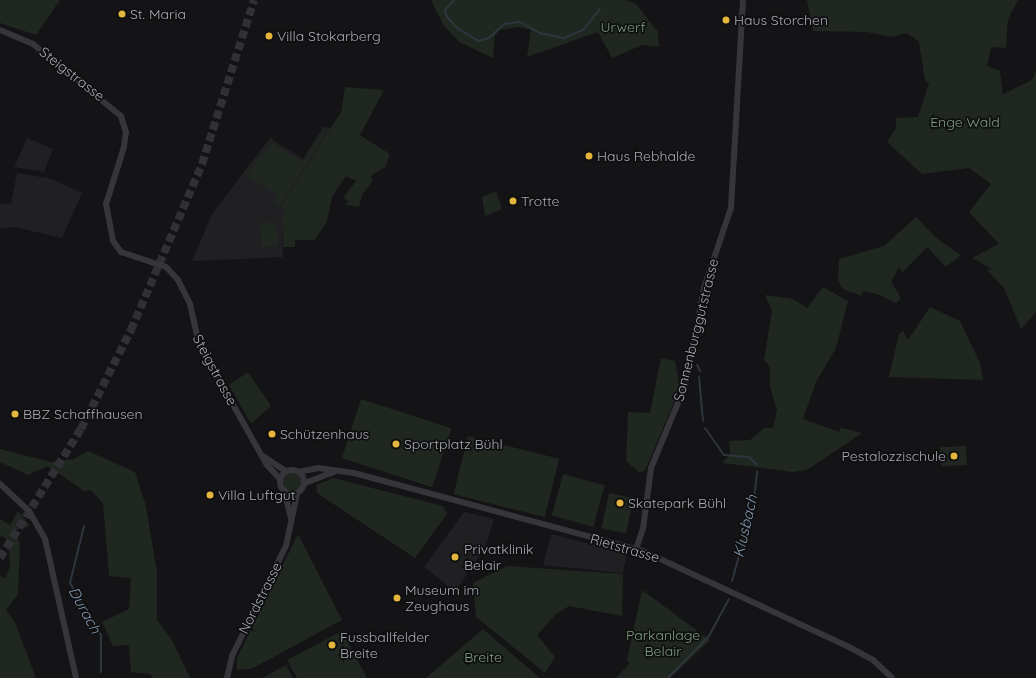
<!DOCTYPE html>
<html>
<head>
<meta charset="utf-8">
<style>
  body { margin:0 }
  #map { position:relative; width:1036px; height:678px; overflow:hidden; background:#141315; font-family:Quicksand,sans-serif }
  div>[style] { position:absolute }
  .built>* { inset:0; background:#202022 }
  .green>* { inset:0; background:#202721; transform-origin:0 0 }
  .round { border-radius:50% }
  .stream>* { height:2px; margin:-1px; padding:0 1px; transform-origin:1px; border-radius:1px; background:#2e353d }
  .trunk-tunnel>* { height:8px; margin-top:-4px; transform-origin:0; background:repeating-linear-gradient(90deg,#313135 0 8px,transparent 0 12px) }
  .tertiary>* { height:6px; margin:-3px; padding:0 3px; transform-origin:3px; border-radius:3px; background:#35353a }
  .tertiary>.ring { margin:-3px; padding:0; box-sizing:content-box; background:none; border:6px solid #35353a; border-radius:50% }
  .dots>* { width:11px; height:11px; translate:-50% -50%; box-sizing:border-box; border:2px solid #0f0f10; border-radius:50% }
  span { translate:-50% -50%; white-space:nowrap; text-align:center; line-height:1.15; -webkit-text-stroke:3.5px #0f0f10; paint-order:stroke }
  .poi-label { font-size:14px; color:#a6aab4 }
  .left { translate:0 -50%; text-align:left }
  .right { translate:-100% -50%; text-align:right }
  .park-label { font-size:14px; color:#7e9e82 }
  .street-label { font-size:14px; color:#a6aab4 }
  .water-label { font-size:15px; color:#7f95ad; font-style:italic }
</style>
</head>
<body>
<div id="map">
  <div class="built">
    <div style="clip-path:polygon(323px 127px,331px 128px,280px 208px,286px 212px,282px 217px,283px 257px,192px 261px,212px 214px,270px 138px,303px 159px)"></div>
    <div style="clip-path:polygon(27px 138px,53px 149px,44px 172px,14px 167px)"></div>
    <div style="clip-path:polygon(17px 173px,52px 179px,82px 193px,62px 238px,14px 227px,0 229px,0 204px,11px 204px)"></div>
    <div style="clip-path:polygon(464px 512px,494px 519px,485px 548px,455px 592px,424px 567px)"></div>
    <div style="clip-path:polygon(551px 534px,627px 553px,623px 573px,543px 565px)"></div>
  </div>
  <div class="green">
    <div style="clip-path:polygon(0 0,60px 0,36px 35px,0 23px)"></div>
    <div style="clip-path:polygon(431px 0,626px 0,636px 4px,658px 32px,659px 47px,642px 45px,612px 58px,598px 32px,527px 57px,531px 30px,518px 27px,500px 30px,495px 35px,493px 58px,459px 42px,444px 26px)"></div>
    <div style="clip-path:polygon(807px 0,1018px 0,1008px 19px,1006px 48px,991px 47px,987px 66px,1000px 71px,1003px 94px,1032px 80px,1036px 71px,1036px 312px,1021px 329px,1004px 288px,986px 269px,994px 270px,972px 258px,999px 244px,969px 212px,991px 184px,969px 168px,922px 174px,887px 142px,896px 128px,896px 118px,918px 117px,929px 83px,925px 81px,919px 42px,907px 33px,891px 37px,867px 32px,813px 31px)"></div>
    <div style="clip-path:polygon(345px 87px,384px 90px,360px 135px,390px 154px,385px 167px,371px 176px,373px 180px,362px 195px,359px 207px,345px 205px,348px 201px,343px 198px,356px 181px,346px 176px,332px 197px,327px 221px,315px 240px,295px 240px,295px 247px,283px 247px,282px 217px,285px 212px,280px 208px,341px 112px)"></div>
    <div style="clip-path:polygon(323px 130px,326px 132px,279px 207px,272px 203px,277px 195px,246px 175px,272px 143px,303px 162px)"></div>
    <div style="clip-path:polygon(496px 191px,502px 209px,485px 216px,482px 197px)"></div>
    <div style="clip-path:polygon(916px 217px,936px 238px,961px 255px,946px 267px,927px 247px,903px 272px,899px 267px,891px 282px,901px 298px,896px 303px,877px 294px,864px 291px,861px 296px,843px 289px,838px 281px,839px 259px,884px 246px)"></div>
    <div style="left:276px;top:222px;width:24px;height:16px;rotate:85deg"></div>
    <div style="clip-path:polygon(823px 287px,848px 301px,836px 348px,817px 380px,803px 419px,839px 432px,841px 428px,862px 433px,807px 470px,793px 472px,722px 463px,730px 454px,729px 441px,750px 440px,764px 428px,773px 428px,777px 410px,770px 387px,770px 367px,764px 360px,772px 311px,765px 295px,793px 299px,807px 308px)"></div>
    <div style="clip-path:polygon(930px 307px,960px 321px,980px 363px,983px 380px,889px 377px,899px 334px,903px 331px,908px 340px)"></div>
    <div style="clip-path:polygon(661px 358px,675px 361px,680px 388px,645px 471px,639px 472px,626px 461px,628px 412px,650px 413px)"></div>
    <div style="clip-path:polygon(248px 372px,271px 406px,251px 424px,229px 385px)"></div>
    <div style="left:361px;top:399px;width:95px;height:62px;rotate:18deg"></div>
    <div style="left:468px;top:436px;width:94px;height:60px;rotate:14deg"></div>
    <div style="left:966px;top:446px;width:19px;height:26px;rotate:87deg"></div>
    <div style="clip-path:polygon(0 449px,51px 462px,74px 459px,88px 451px,135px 472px,146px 506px,157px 572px,157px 620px,172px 640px,190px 678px,152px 678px,151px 674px,131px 672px,129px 645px,113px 646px,102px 622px,129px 609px,131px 578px,109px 576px,103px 504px,91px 490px,84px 491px,48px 466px,28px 475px,0 462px)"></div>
    <div class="round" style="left:283px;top:473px;width:18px;height:18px"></div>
    <div style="left:563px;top:474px;width:43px;height:43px;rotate:15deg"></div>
    <div style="clip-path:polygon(333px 478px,443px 506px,447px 514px,415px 558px,317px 493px,316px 485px)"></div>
    <div style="left:609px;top:493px;width:25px;height:36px;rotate:12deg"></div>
    <div style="clip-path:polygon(18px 511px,30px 526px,13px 531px,20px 543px,18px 594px,6px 610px,15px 622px,36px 678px,0 678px,0 576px,6px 578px,10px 566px,9px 548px,6px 538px,0 536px,0 519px,10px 525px)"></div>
    <div style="clip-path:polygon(298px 534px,342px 620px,251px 669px,237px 670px,237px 658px)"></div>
    <div style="clip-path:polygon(507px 566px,623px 574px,622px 616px,569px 606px,556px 614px,537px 635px,555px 657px,545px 673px,476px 617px,473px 583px)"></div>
    <div style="clip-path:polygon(642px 590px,710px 640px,670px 678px,616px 678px,630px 663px,627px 660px)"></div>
    <div style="clip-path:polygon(483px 629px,540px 678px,426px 678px)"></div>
    <div style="clip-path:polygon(342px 631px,367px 678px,297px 678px,287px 660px)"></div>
    <div style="clip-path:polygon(286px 665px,293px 678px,262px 678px)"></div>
  </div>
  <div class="stream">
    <div style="left:454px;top:0;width:13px;rotate:132deg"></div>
    <div style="left:445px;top:10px;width:7px;rotate:74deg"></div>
    <div style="left:447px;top:17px;width:15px;rotate:48deg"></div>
    <div style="left:457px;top:28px;width:26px;rotate:31deg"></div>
    <div style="left:479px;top:41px;width:10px;rotate:-17deg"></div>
    <div style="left:489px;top:38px;width:21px;rotate:-43deg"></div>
    <div style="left:504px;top:24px;width:16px;rotate:-7deg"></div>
    <div style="left:520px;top:22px;width:23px;rotate:29deg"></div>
    <div style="left:540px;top:33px;width:25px;rotate:12deg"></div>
    <div style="left:564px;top:38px;width:21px;rotate:-23deg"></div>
    <div style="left:583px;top:30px;width:27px;rotate:-51deg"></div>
    <div style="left:697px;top:365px;width:7px;rotate:63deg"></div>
    <div style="left:699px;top:377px;width:44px;rotate:84.8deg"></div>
    <div style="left:705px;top:428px;width:33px;rotate:55deg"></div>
    <div style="left:724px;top:455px;width:25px;rotate:5deg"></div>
    <div style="left:749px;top:457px;width:11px;rotate:45deg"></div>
    <div style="left:84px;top:526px;width:59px;rotate:103.8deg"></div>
    <div style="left:70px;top:583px;width:61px;rotate:59.2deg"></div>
    <div style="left:101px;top:635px;width:37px;rotate:90deg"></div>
    <div style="left:732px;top:581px;width:78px;rotate:-74.4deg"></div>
    <div style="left:753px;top:506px;width:35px;rotate:-83deg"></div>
    <div style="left:668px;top:678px;width:59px;rotate:-45.7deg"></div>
    <div style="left:709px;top:636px;width:42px;rotate:-61.6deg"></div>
  </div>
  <div class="trunk-tunnel">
    <div style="left:0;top:558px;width:152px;rotate:-57.9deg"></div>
    <div style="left:81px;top:429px;width:111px;rotate:-63.2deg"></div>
    <div style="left:131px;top:330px;width:181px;rotate:-66.8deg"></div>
    <div style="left:202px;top:164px;width:172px;rotate:-72.4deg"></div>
  </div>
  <div class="tertiary">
    <div style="left:0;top:30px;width:36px;rotate:23deg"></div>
    <div style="left:33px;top:44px;width:114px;rotate:39.3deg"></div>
    <div style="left:121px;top:116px;width:17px;rotate:73deg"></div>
    <div style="left:126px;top:132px;width:15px;rotate:98deg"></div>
    <div style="left:124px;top:147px;width:60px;rotate:107.5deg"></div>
    <div style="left:106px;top:204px;width:38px;rotate:79deg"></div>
    <div style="left:113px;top:241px;width:14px;rotate:54deg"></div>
    <div style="left:121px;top:252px;width:47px;rotate:18.4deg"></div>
    <div style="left:166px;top:267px;width:18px;rotate:47deg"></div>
    <div style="left:178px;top:280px;width:27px;rotate:63deg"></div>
    <div style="left:190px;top:304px;width:41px;rotate:77.3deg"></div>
    <div style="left:199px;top:344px;width:139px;rotate:60.7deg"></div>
    <div style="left:267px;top:465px;width:18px;rotate:47deg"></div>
    <div style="left:263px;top:456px;width:27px;rotate:34deg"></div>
    <div class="ring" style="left:280px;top:470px;width:18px;height:18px"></div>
    <div style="left:298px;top:472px;width:20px;rotate:-11deg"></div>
    <div style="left:318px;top:468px;width:36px;rotate:8deg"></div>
    <div style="left:354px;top:473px;width:299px;rotate:15.1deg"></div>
    <div style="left:643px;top:551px;width:225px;rotate:25deg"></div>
    <div style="left:847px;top:646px;width:30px;rotate:28deg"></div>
    <div style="left:873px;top:660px;width:26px;rotate:43deg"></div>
    <div style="left:305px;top:483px;width:31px;rotate:-21deg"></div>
    <div style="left:0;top:484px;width:40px;rotate:43deg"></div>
    <div style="left:29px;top:511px;width:32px;rotate:60deg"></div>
    <div style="left:45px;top:539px;width:142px;rotate:77.4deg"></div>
    <div style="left:284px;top:490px;width:29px;rotate:76deg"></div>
    <div style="left:636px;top:549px;width:21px;rotate:-71deg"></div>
    <div style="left:643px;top:529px;width:62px;rotate:-82.5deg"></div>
    <div style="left:651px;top:468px;width:89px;rotate:-67.5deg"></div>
    <div style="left:685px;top:386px;width:100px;rotate:-79deg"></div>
    <div style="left:704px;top:288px;width:84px;rotate:-71.4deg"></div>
    <div style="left:731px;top:208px;width:208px;rotate:-86.7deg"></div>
    <div style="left:227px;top:678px;width:23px;rotate:-77deg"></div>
    <div style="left:232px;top:656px;width:123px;rotate:-63.9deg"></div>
    <div style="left:286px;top:546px;width:53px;rotate:-78.1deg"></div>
  </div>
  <div class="dots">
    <div style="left:122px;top:14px;background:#e4b63d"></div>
    <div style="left:726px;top:20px;background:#e4b63d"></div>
    <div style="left:269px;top:36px;background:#e4b63d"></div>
    <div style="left:589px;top:156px;background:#e4b63d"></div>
    <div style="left:513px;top:201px;background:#e4b63d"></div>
    <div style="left:15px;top:414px;background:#e4b63d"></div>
    <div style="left:272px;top:434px;background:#e4b63d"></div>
    <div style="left:396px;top:444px;background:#e4b63d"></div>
    <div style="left:954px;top:456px;background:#e4b63d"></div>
    <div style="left:210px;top:495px;background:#e4b63d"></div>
    <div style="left:620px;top:503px;background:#e4b63d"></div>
    <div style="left:455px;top:557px;background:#e4b63d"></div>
    <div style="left:397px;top:598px;background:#e4b63d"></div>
    <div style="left:332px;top:645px;background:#e4b63d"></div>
  </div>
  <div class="poi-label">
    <span class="left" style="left:130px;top:14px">St. Maria</span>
    <span class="left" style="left:734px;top:20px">Haus Storchen</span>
    <span class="left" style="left:277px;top:36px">Villa Stokarberg</span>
    <span class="left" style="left:597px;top:156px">Haus Rebhalde</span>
    <span class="left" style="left:521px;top:201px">Trotte</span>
    <span class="left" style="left:23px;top:414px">BBZ Schaffhausen</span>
    <span class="left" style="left:280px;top:434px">Schützenhaus</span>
    <span class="left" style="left:404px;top:444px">Sportplatz Bühl</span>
    <span class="right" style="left:946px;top:456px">Pestalozzischule</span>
    <span class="left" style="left:218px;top:495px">Villa Luftgut</span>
    <span class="left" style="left:628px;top:503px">Skatepark Bühl</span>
    <span class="left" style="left:464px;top:557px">Privatklinik<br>Belair</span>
    <span class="left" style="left:405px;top:598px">Museum im<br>Zeughaus</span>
    <span class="left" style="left:340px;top:645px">Fussballfelder<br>Breite</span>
  </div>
  <div class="park-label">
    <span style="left:623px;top:27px">Urwerf</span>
    <span style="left:965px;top:122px">Enge Wald</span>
    <span style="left:663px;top:643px">Parkanlage<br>Belair</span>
    <span style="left:483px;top:657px">Breite</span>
  </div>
  <div class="street-label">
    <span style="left:72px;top:74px;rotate:38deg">Steigstrasse</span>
    <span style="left:696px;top:330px;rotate:-76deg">Sonnenburggutstrasse</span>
    <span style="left:215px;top:370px;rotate:62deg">Steigstrasse</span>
    <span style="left:625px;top:548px;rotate:16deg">Rietstrasse</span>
    <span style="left:260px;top:598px;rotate:-63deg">Nordstrasse</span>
  </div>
  <div class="water-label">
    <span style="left:745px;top:526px;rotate:-77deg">Klusbach</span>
    <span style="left:85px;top:610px;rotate:61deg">Durach</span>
  </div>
</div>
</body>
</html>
